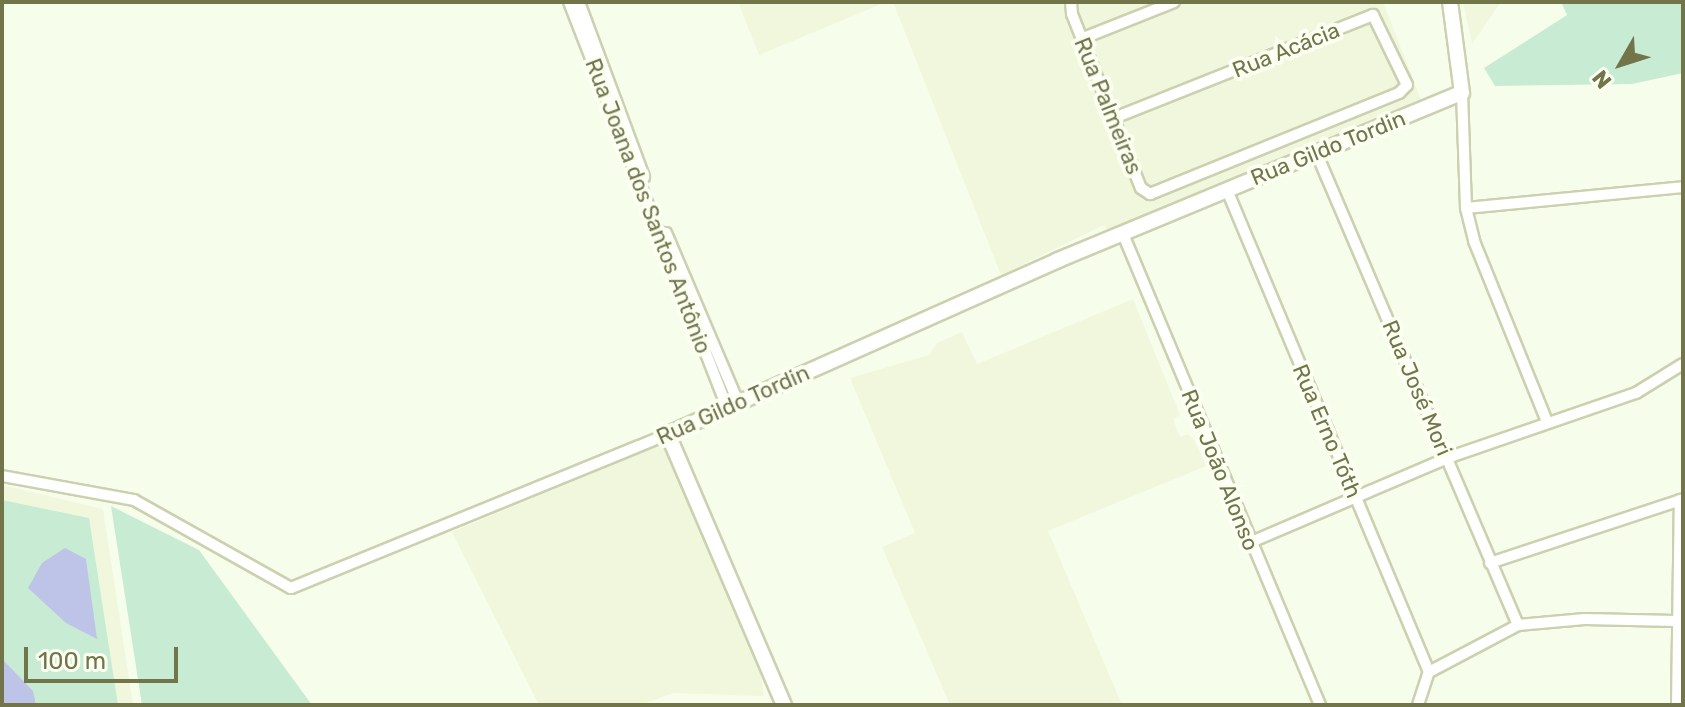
<!DOCTYPE html>
<html>
<head>
<meta charset="utf-8">
<style>
  body { margin:0 }
  #map { position:relative; width:1685px; height:707px; overflow:hidden; background:#f7fdeb; font-family:Rubik,sans-serif }
  div>[style] { position:absolute }
  .residential>* { inset:0; background:#f1f7dc }
  .green>* { inset:0; background:#c8ecd3 }
  .water>* { inset:0; background:#bec4e8 }
  .roads { filter:drop-shadow(2px 0 #cbd1af) drop-shadow(-2px 0 #cbd1af) drop-shadow(0 2px #cbd1af) drop-shadow(0 -2px #cbd1af) }
  .minor>* { height:10px; margin:-5px; padding:0 5px; transform-origin:5px; border-radius:5px; background:#fff }
  .secondary>* { height:14px; margin:-7px; padding:0 7px; transform-origin:7px; border-radius:7px; background:#fff }
  span { translate:-50% -50%; white-space:nowrap; text-align:center; line-height:1.15; -webkit-text-stroke:8px #fbfff2; paint-order:stroke }
  .street-label { font-size:22px; color:#72754a }
  .frame { position:absolute; inset:0; border:4px solid #72754a; pointer-events:none }
  .north { position:absolute; left:1581px; top:24px; width:80px; height:80px; -webkit-text-stroke:6px #fbfff2; paint-order:stroke; rotate:231deg; font-size:22px; font-weight:700; line-height:32px; text-align:center; color:#72754a }
  .north::after { content:''; display:block; margin:auto; width:28px; height:36px; background:#72754a; clip-path:polygon(50% 0,100% 100%,50% 72%,0 100%) }
  .scale { position:absolute; left:24px; top:647px; width:154px; height:36px; box-sizing:border-box; border:4px solid #72754a; border-top:0; padding-left:10px; font-size:24px; line-height:28px; white-space:nowrap; color:#72754a; -webkit-text-stroke:6px #fbfff2; paint-order:stroke }
</style>
</head>
<body>
<div id="map">
  <div class="residential">
    <div style="clip-path:polygon(738px 2px,886px 2px,759px 55px)"></div>
    <div style="clip-path:polygon(893px 2px,1383px 2px,1422px 102px,1110px 237px,1104px 225px,1001px 275px)"></div>
    <div style="clip-path:polygon(1463px 2px,1501px 2px,1472px 44px)"></div>
    <div style="clip-path:polygon(1133px 299px,1180px 415px,1173px 419px,1180px 437px,1188px 434px,1194px 440px,1206px 466px,1048px 531px,1122px 705px,950px 705px,882px 547px,915px 533px,850px 378px,929px 355px,937px 343px,962px 332px,977px 364px)"></div>
    <div style="clip-path:polygon(664px 443px,759px 662px,764px 696px,673px 693px,640px 705px,539px 705px,452px 532px)"></div>
    <div style="clip-path:polygon(2px 485px,103px 509px,133px 705px,2px 705px)"></div>
  </div>
  <div class="green">
    <div style="clip-path:polygon(1561px 2px,1683px 2px,1683px 73px,1632px 84px,1495px 86px,1484px 68px,1567px 15px)"></div>
    <div style="clip-path:polygon(2px 500px,89px 518px,118px 705px,2px 705px)"></div>
    <div style="clip-path:polygon(111px 506px,199px 550px,312px 705px,142px 705px)"></div>
  </div>
  <div class="water">
    <div style="clip-path:polygon(65px 548px,86px 559px,97px 639px,66px 623px,28px 588px,42px 563px)"></div>
    <div style="clip-path:polygon(2px 659px,33px 691px,36px 705px,2px 705px)"></div>
  </div>
  <div class="roads">
    <div class="minor">
      <div style="left:569px;top:2px;width:437px;rotate:68.7deg"></div>
      <div style="left:579px;top:2px;width:187px;rotate:69.6deg"></div>
      <div style="left:1071px;top:2px;width:12px;rotate:85deg"></div>
      <div style="left:1072px;top:14px;width:187px;rotate:68.4deg"></div>
      <div style="left:1141px;top:188px;width:11px;rotate:34deg"></div>
      <div style="left:1150px;top:194px;width:269px;rotate:-22.1deg"></div>
      <div style="left:1399px;top:93px;width:11px;rotate:-45deg"></div>
      <div style="left:1407px;top:85px;width:78px;rotate:-115.9deg"></div>
      <div style="left:1373px;top:15px;width:279px;rotate:158.3deg"></div>
      <div style="left:1081px;top:39px;width:100px;rotate:-21.7deg"></div>
      <div style="left:1462px;top:93px;width:115px;rotate:88deg"></div>
      <div style="left:1466px;top:208px;width:34px;rotate:76deg"></div>
      <div style="left:1474px;top:241px;width:195px;rotate:68deg"></div>
      <div style="left:1316px;top:152px;width:514px;rotate:66.87deg"></div>
      <div style="left:1227px;top:190px;width:523px;rotate:67.26deg"></div>
      <div style="left:1466px;top:208px;width:218px;rotate:-5.5deg"></div>
      <div style="left:666px;top:233px;width:186px;rotate:66.9deg"></div>
      <div style="left:1123px;top:234px;width:511px;rotate:67.3deg"></div>
      <div style="left:2px;top:476px;width:134px;rotate:10.3deg"></div>
      <div style="left:134px;top:500px;width:180px;rotate:29.3deg"></div>
      <div style="left:291px;top:588px;width:407px;rotate:-22.2deg"></div>
      <div style="left:1249px;top:543px;width:215px;rotate:-23.2deg"></div>
      <div style="left:1447px;top:458px;width:200px;rotate:-19deg"></div>
      <div style="left:1636px;top:393px;width:55px;rotate:-31.7deg"></div>
      <div style="left:1490px;top:563px;width:203px;rotate:-18.3deg"></div>
      <div style="left:1418px;top:705px;width:35px;rotate:-72deg"></div>
      <div style="left:1429px;top:672px;width:101px;rotate:-27.8deg"></div>
      <div style="left:1518px;top:625px;width:67px;rotate:-5.1deg"></div>
      <div style="left:1585px;top:619px;width:90px;rotate:1.3deg"></div>
      <div style="left:1677px;top:705px;width:205px;rotate:-89.2deg"></div>
    </div>
    <div class="secondary">
      <div style="left:784px;top:705px;width:295px;rotate:-113.2deg"></div>
      <div style="left:668px;top:434px;width:427px;rotate:-24deg"></div>
      <div style="left:1058px;top:260px;width:437px;rotate:-22.5deg"></div>
      <div style="left:1462px;top:93px;width:92px;rotate:-97.5deg"></div>
    </div>
  </div>
  <div class="street-label">
    <span style="left:1286px;top:50px;rotate:-22deg">Rua Acácia</span>
    <span style="left:1108px;top:106px;rotate:68deg">Rua Palmeiras</span>
    <span style="left:1328px;top:148px;rotate:-22deg">Rua Gildo Tordin</span>
    <span style="left:648px;top:206px;rotate:69deg">Rua Joana dos Santos Antônio</span>
    <span style="left:1417px;top:388px;rotate:67deg">Rua José Mori</span>
    <span style="left:733px;top:405px;rotate:-24deg">Rua Gildo Tordin</span>
    <span style="left:1327px;top:431px;rotate:67deg">Rua Erno Tóth</span>
    <span style="left:1220px;top:470px;rotate:68deg">Rua João Alonso</span>
  </div>
  <div class="frame"></div>
  <div class="north">N</div>
  <div class="scale">100 m</div>
</div>
</body>
</html>
